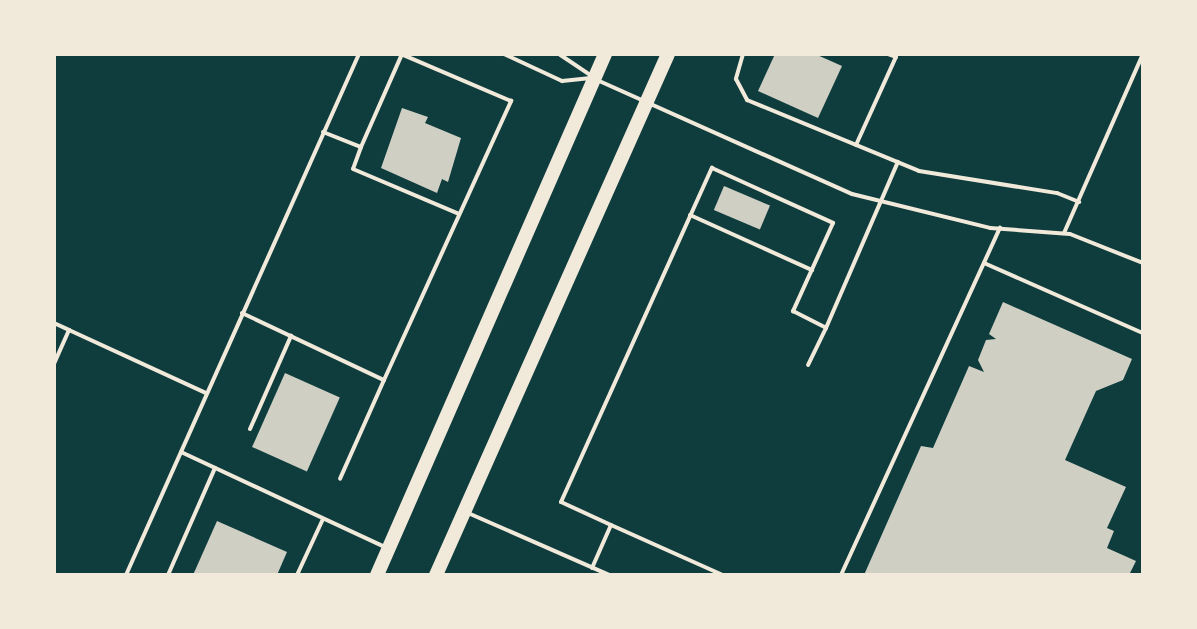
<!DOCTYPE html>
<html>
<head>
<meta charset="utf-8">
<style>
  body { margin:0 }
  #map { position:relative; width:1197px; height:629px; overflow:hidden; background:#0f3d3e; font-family:Mulish,sans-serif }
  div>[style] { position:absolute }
  .building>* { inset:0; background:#cfcfc3; transform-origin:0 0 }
  .service>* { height:4px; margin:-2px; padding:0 2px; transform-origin:2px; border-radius:2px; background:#f1e9da }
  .trunk>* { height:14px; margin:-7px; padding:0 7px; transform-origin:7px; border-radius:7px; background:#f1e9da }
  span { translate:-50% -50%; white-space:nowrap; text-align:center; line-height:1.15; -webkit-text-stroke:6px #f1e9da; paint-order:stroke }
  .frame { position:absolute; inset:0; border:56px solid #f1e9da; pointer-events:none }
</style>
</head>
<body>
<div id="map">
  <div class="building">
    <div style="clip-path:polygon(775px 54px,815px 54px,842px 66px,818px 118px,758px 91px)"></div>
    <div style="clip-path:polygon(402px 108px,428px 117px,425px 123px,461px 138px,448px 182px,442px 179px,437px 193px,381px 168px)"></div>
    <div style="left:724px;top:186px;width:50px;height:26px;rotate:23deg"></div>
    <div style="clip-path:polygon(1003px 302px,1132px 359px,1123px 380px,1096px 391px,1065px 460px,1126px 487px,1107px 528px,1114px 531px,1107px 548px,1136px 561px,1129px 575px,864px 575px,921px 446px,933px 448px,969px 366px,984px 372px,978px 360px,986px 340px,996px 339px,989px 334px)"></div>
    <div style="left:285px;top:373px;width:60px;height:81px;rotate:24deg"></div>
    <div style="clip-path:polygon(217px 521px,287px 552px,277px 575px,193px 575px)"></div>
  </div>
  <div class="service">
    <div style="left:504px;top:54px;width:64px;rotate:25deg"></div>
    <div style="left:562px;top:81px;width:29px;rotate:-6deg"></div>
    <div style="left:559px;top:54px;width:37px;rotate:34deg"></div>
    <div style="left:743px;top:54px;width:26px;rotate:106deg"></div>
    <div style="left:736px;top:79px;width:24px;rotate:62deg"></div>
    <div style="left:747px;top:100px;width:186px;rotate:22.4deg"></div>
    <div style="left:919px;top:171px;width:140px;rotate:9.1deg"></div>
    <div style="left:1057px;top:193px;width:24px;rotate:22deg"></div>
    <div style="left:597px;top:80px;width:279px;rotate:24.1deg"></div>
    <div style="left:852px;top:194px;width:142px;rotate:13.8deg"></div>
    <div style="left:990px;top:228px;width:80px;rotate:4.3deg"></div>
    <div style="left:1070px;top:234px;width:79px;rotate:21.7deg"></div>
    <div style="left:323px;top:132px;width:41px;rotate:21.5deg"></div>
    <div style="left:361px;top:147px;width:102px;rotate:-66.2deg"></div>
    <div style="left:856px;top:145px;width:97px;rotate:-65.6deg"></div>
    <div style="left:896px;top:57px;width:9px;rotate:-159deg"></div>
    <div style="left:361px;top:147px;width:23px;rotate:110deg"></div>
    <div style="left:353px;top:169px;width:115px;rotate:23deg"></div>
    <div style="left:690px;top:215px;width:134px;rotate:24.3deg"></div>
    <div style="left:1064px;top:233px;width:196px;rotate:-66.2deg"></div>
    <div style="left:984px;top:263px;width:174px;rotate:23.8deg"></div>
    <div style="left:242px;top:313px;width:157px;rotate:25.3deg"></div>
    <div style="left:384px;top:380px;width:108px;rotate:114deg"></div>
    <div style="left:54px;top:323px;width:17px;rotate:25deg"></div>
    <div style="left:69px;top:330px;width:36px;rotate:114deg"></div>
    <div style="left:826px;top:328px;width:181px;rotate:-66.6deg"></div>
    <div style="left:69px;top:330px;width:151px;rotate:24.7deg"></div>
    <div style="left:384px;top:380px;width:307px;rotate:-65.5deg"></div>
    <div style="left:511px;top:101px;width:120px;rotate:-156.9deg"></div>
    <div style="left:250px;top:429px;width:102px;rotate:-66.2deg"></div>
    <div style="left:181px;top:452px;width:227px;rotate:25deg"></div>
    <div style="left:468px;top:513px;width:154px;rotate:23.7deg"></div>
    <div style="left:611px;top:525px;width:123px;rotate:24.1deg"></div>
    <div style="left:592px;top:568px;width:47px;rotate:-66.2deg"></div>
    <div style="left:611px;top:525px;width:55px;rotate:-155.3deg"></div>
    <div style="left:561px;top:502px;width:367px;rotate:-65.7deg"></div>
    <div style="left:712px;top:168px;width:133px;rotate:24.4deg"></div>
    <div style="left:833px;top:223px;width:97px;rotate:114.4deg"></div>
    <div style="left:793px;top:311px;width:37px;rotate:27deg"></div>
    <div style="left:826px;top:328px;width:41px;rotate:115.9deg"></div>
    <div style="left:126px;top:575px;width:571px;rotate:-65.91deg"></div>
    <div style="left:168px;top:575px;width:117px;rotate:-66.3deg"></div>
    <div style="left:297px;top:575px;width:62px;rotate:-65.1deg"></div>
    <div style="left:841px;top:575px;width:382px;rotate:-65.4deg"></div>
  </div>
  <div class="trunk">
    <div style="left:377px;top:575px;width:569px;rotate:-66.36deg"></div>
    <div style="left:436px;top:575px;width:570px;rotate:-66deg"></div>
  </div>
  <div class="frame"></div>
</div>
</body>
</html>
